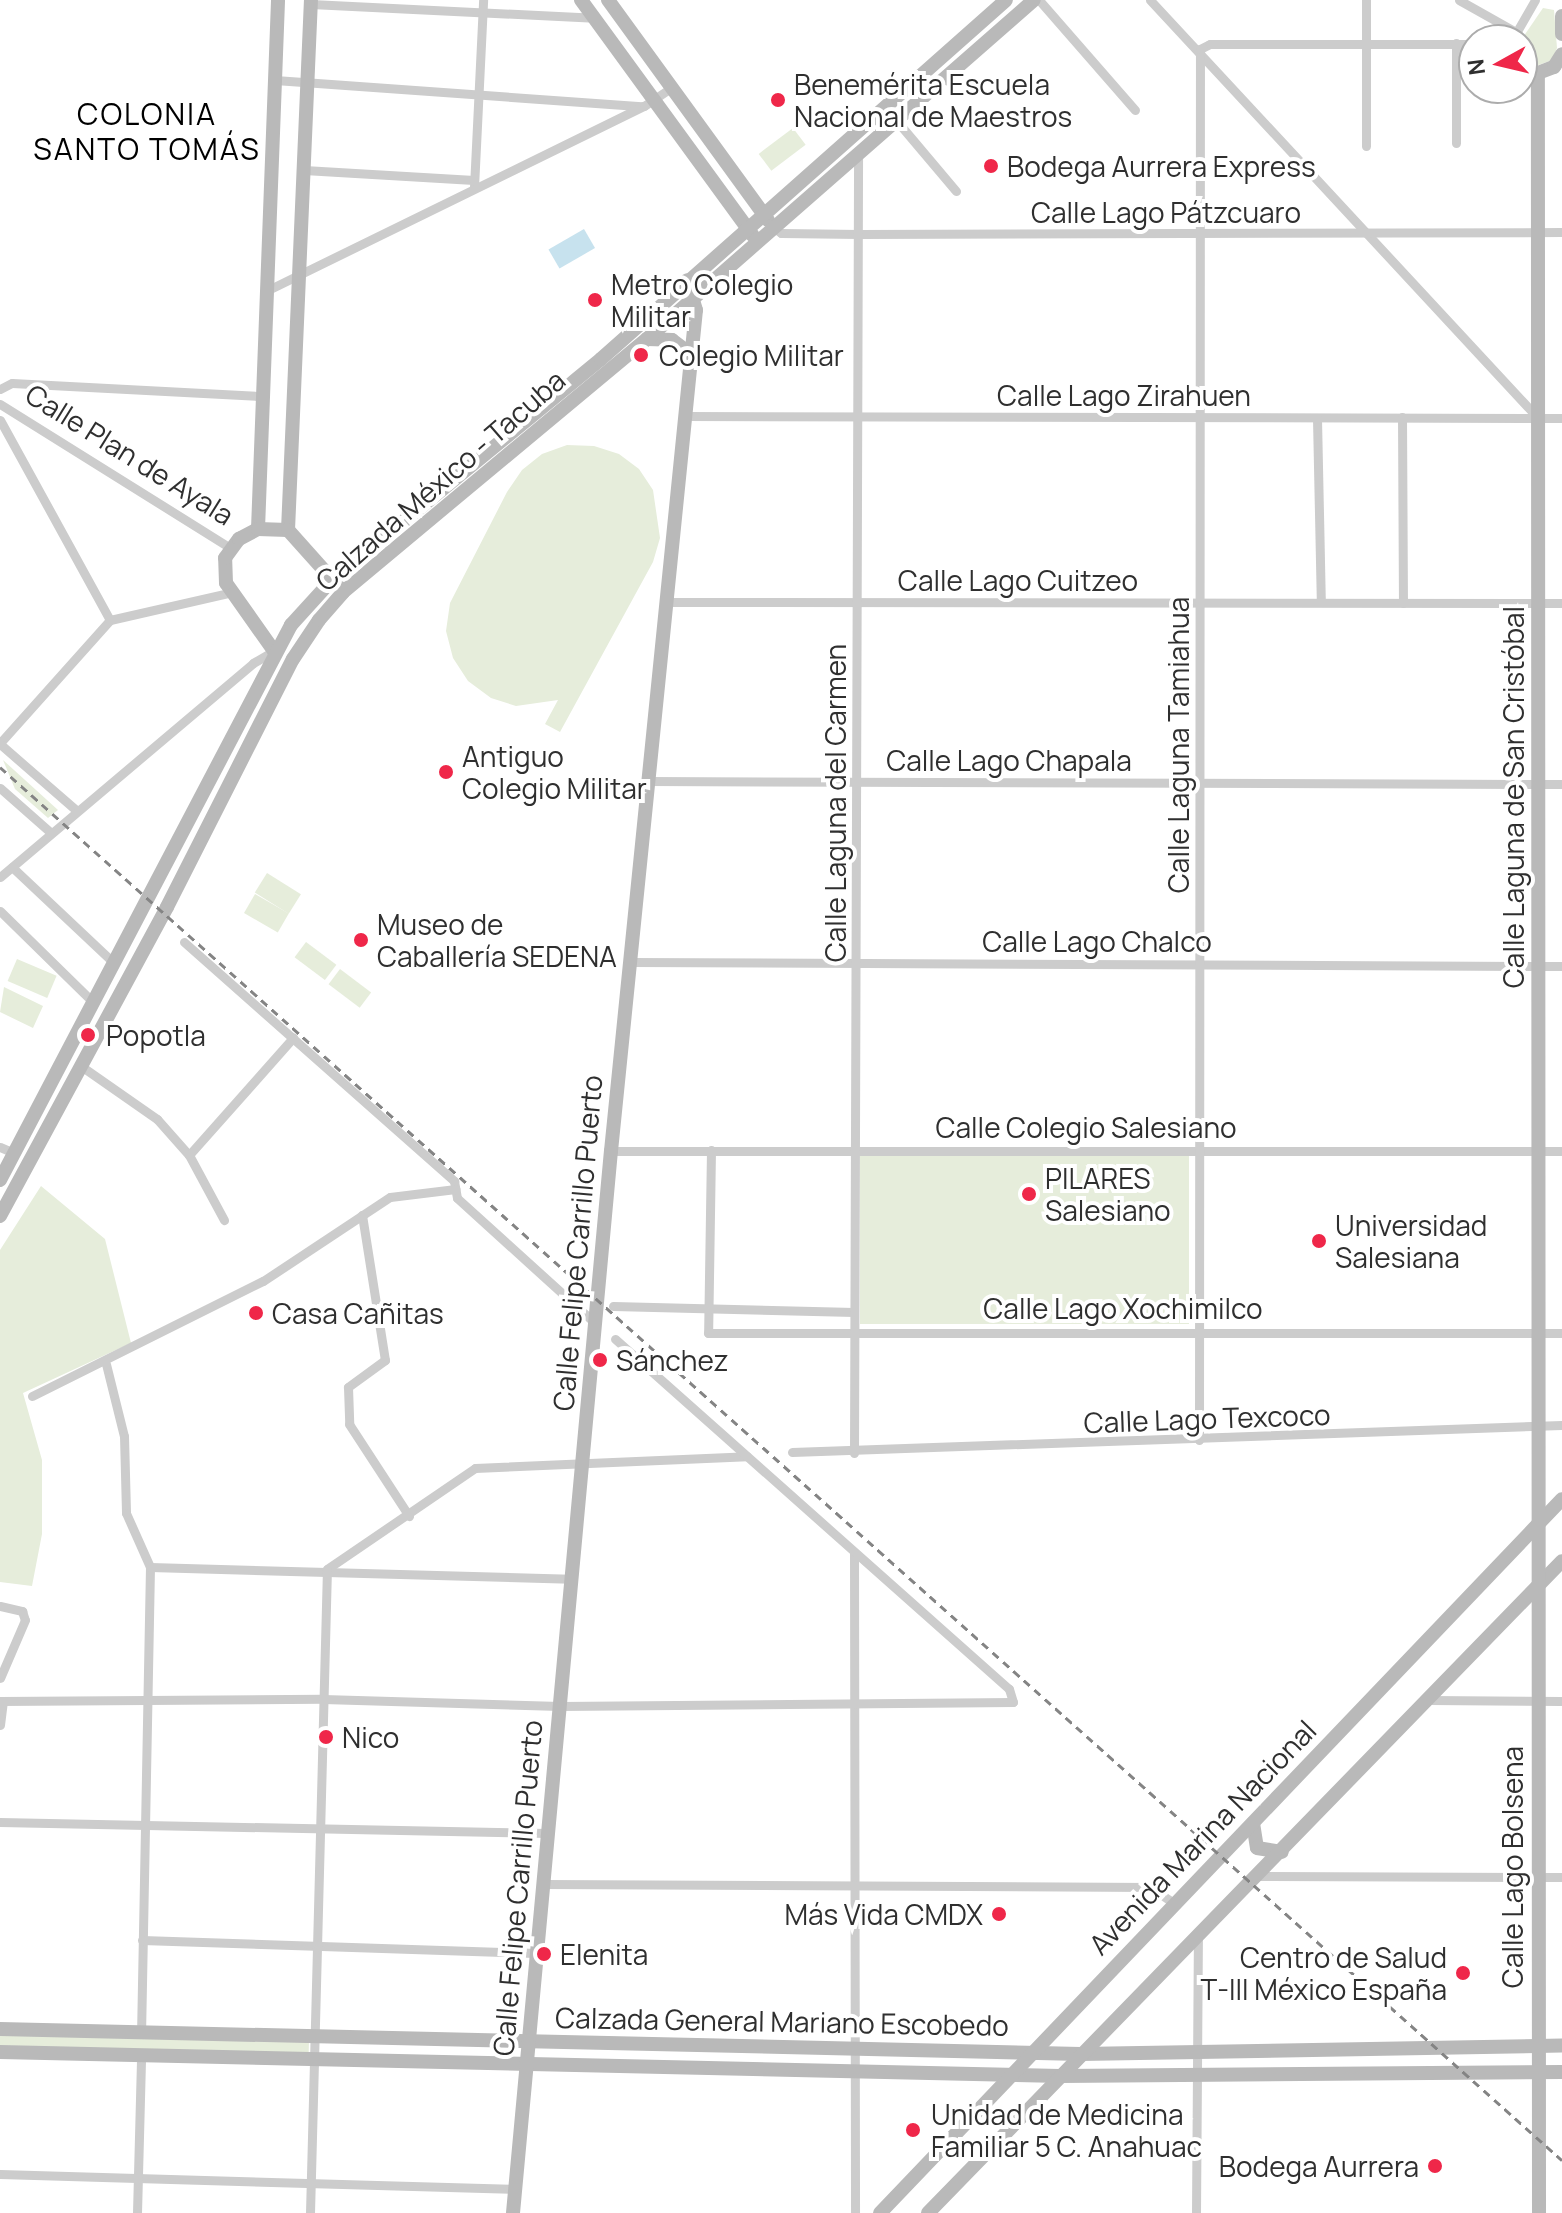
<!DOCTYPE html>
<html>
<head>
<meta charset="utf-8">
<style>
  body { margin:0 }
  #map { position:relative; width:1562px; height:2213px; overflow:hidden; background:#fff; font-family:Manrope,sans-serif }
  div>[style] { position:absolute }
  .green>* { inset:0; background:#e6eddb; transform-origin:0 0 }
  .water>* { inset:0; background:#c7e2ee; transform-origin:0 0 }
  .street>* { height:9px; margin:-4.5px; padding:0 4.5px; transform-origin:4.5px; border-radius:4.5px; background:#ccc }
  .secondary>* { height:14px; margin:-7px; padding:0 7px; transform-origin:7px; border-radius:7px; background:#b9b9b9 }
  .rail>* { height:3px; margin-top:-1.5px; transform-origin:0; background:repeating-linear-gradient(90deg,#848484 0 8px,transparent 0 14px) }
  .dots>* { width:22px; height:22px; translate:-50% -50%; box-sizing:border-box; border:4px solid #fff; border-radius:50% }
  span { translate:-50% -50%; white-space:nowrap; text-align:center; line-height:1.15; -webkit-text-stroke:8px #fff; paint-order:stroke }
  .poi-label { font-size:28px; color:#2f2f2f }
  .left { translate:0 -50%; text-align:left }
  .right { translate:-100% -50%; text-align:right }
  .street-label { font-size:28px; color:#2f2f2f }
  .neighbourhood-label { font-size:30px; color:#000; letter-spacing:2px }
  .north { position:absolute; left:1458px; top:24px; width:80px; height:80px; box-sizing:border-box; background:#fff; border:2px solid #acacac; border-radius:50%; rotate:262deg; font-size:22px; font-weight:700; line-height:32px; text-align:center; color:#2f2f2f }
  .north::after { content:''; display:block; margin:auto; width:28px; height:36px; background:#ef2749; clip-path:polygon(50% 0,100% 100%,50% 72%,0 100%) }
</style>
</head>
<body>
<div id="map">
  <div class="green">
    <div style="clip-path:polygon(1543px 8px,1554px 10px,1557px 48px,1552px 60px,1536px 66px,1522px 57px,1521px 40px)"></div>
    <div style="left:793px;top:128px;width:21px;height:43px;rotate:53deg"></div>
    <div style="clip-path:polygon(567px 445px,594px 446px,619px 454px,639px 469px,653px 490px,660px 538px,653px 562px,560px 732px,545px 724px,558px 700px,516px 706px,491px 698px,468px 681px,453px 658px,446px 631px,450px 603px,507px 492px,522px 470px,542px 454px)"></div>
    <div style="clip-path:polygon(3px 760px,58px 810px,48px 818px,15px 789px)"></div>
    <div style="left:267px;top:873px;width:40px;height:23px;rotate:32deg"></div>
    <div style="left:255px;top:894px;width:39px;height:22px;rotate:30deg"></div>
    <div style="left:306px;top:942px;width:38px;height:19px;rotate:37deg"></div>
    <div style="left:17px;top:959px;width:43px;height:24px;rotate:23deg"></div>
    <div style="left:340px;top:969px;width:39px;height:19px;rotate:37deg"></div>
    <div style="clip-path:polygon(4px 987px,43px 1006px,33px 1028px,0 1012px)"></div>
    <div style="left:860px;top:1155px;width:329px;height:169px"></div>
    <div style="clip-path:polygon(41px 1186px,105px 1239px,131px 1343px,23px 1393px,42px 1460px,42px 1534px,32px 1586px,0 1582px,0 1250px)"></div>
    <div style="left:0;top:2034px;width:309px;height:15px;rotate:1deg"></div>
  </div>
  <div class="water">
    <div style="left:584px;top:229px;width:22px;height:41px;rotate:60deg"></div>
  </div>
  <div class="street">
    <div style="left:1039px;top:0;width:146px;rotate:48.9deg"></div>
    <div style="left:1150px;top:0;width:570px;rotate:47.13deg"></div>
    <div style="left:1366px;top:0;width:146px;rotate:90deg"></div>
    <div style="left:1459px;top:0;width:63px;rotate:29.4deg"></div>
    <div style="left:311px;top:4px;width:283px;rotate:2.8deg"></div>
    <div style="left:1512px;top:40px;width:46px;rotate:-60.1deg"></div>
    <div style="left:1522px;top:66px;width:17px;rotate:24deg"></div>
    <div style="left:275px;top:80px;width:367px;rotate:4.1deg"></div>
    <div style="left:896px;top:120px;width:93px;rotate:49.8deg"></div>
    <div style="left:1456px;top:143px;width:100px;rotate:-90deg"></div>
    <div style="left:304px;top:170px;width:170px;rotate:3.4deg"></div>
    <div style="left:474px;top:187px;width:187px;rotate:-87.2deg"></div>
    <div style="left:773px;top:227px;width:10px;rotate:37deg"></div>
    <div style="left:781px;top:233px;width:78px;rotate:0.7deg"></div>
    <div style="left:859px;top:234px;width:703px;rotate:-0.16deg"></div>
    <div style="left:268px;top:290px;width:419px;rotate:-26.1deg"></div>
    <div style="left:644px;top:106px;width:32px;rotate:-34deg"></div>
    <div style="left:0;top:389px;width:13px;rotate:-27deg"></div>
    <div style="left:12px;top:383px;width:251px;rotate:3deg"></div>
    <div style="left:0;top:404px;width:274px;rotate:32deg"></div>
    <div style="left:685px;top:416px;width:877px;rotate:0.13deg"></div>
    <div style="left:1402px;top:417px;width:186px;rotate:89.7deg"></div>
    <div style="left:1317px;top:418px;width:184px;rotate:88.8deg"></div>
    <div style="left:0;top:420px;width:228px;rotate:61.2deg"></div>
    <div style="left:666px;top:602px;width:896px;rotate:0.06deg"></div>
    <div style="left:0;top:743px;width:165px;rotate:-48.2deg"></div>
    <div style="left:110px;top:620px;width:122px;rotate:-12.8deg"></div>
    <div style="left:0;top:744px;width:101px;rotate:41deg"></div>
    <div style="left:648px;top:781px;width:914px;rotate:0.19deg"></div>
    <div style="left:0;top:788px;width:68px;rotate:41.4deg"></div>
    <div style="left:12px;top:867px;width:140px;rotate:43.3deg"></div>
    <div style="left:0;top:877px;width:331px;rotate:-40.2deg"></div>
    <div style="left:253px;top:663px;width:24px;rotate:-30deg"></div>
    <div style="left:0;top:911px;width:130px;rotate:44.4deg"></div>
    <div style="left:184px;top:942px;width:361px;rotate:41.5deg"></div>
    <div style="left:454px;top:1181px;width:17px;rotate:80deg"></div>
    <div style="left:457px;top:1198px;width:186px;rotate:42.2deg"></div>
    <div style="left:631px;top:962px;width:931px;rotate:0.25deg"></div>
    <div style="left:81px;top:1066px;width:93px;rotate:34.9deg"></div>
    <div style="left:157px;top:1119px;width:48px;rotate:48.4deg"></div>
    <div style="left:189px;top:1155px;width:74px;rotate:61.7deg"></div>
    <div style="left:0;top:1147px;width:15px;rotate:23deg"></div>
    <div style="left:711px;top:1150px;width:183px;rotate:90.9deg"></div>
    <div style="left:708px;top:1333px;width:854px"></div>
    <div style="left:611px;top:1151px;width:951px"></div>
    <div style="left:189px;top:1155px;width:157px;rotate:-48.4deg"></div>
    <div style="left:362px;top:1215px;width:147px;rotate:81deg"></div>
    <div style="left:385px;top:1360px;width:46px;rotate:143.9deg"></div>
    <div style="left:348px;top:1387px;width:37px;rotate:88deg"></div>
    <div style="left:349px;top:1424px;width:110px;rotate:56.9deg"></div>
    <div style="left:613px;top:1306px;width:241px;rotate:1.4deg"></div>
    <div style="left:106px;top:1364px;width:74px;rotate:76deg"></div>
    <div style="left:124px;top:1436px;width:77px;rotate:88.5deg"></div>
    <div style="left:126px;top:1513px;width:59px;rotate:66deg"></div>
    <div style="left:150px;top:1567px;width:465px;rotate:91.1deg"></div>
    <div style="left:32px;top:1396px;width:258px;rotate:-26.5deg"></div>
    <div style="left:263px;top:1281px;width:152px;rotate:-33.5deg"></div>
    <div style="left:390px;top:1197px;width:66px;rotate:-6.9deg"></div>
    <div style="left:1199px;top:1440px;width:1391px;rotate:-89.96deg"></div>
    <div style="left:1200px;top:49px;width:11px;rotate:-27deg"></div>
    <div style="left:1210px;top:44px;width:264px"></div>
    <div style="left:792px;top:1452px;width:770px;rotate:-2.01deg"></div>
    <div style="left:854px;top:1453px;width:1300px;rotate:-89.82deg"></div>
    <div style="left:854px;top:1552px;width:661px;rotate:89.91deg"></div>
    <div style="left:150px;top:1567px;width:420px;rotate:1.6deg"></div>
    <div style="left:327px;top:1569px;width:179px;rotate:-34.3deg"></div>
    <div style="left:475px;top:1468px;width:272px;rotate:-2.5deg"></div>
    <div style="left:0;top:1606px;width:23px;rotate:13deg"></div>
    <div style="left:22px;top:1611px;width:9px;rotate:72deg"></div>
    <div style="left:25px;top:1620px;width:63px;rotate:113.3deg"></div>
    <div style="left:1429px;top:1700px;width:133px;rotate:0.4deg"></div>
    <div style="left:0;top:1701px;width:323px;rotate:-0.4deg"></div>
    <div style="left:323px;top:1699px;width:237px;rotate:1.7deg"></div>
    <div style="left:560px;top:1706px;width:453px;rotate:-0.5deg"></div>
    <div style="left:1013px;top:1702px;width:14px;rotate:-107deg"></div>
    <div style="left:1009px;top:1689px;width:527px;rotate:-138.38deg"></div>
    <div style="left:0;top:1725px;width:24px;rotate:-83deg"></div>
    <div style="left:0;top:1822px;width:548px;rotate:1.15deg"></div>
    <div style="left:1259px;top:1876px;width:303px;rotate:0.2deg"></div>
    <div style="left:544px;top:1884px;width:606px;rotate:0.28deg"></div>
    <div style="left:1150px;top:1887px;width:29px;rotate:34deg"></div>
    <div style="left:142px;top:1940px;width:395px;rotate:1.9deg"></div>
    <div style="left:0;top:2174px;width:516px;rotate:1.67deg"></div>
    <div style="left:137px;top:2213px;width:157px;rotate:-88.5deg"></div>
    <div style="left:310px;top:2213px;width:644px;rotate:-88.49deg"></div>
    <div style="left:1196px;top:2213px;width:276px;rotate:-89.6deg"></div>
  </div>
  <div class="secondary">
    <div style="left:581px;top:0;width:292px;rotate:53.9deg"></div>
    <div style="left:608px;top:0;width:272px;rotate:54deg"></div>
    <div style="left:1562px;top:16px;width:18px;rotate:90deg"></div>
    <div style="left:647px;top:339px;width:25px;rotate:2deg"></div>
    <div style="left:672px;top:340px;width:25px;rotate:37deg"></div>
    <div style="left:258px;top:529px;width:529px;rotate:-87.83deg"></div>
    <div style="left:288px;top:530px;width:530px;rotate:-87.52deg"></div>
    <div style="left:274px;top:651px;width:83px;rotate:-125.2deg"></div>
    <div style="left:226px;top:583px;width:25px;rotate:-92deg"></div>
    <div style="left:225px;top:558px;width:24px;rotate:-54deg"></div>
    <div style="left:239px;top:539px;width:21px;rotate:-28deg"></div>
    <div style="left:258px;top:529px;width:30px;rotate:2deg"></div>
    <div style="left:288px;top:530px;width:75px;rotate:48.2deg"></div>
    <div style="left:0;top:1180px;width:627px;rotate:-62.33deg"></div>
    <div style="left:291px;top:625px;width:61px;rotate:-47.7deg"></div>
    <div style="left:332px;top:580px;width:348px;rotate:-39.4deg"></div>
    <div style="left:601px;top:359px;width:541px;rotate:-41.55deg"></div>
    <div style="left:0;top:1216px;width:351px;rotate:-61.6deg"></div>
    <div style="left:167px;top:907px;width:278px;rotate:-63.1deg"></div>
    <div style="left:293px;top:659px;width:47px;rotate:-56.3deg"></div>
    <div style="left:319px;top:620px;width:37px;rotate:-49deg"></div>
    <div style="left:343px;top:592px;width:396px;rotate:-39.8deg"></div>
    <div style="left:647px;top:339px;width:514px;rotate:-41.22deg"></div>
    <div style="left:1253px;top:1823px;width:25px;rotate:81deg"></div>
    <div style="left:1257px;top:1848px;width:25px;rotate:9deg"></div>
    <div style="left:0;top:2029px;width:1081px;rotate:1.32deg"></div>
    <div style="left:1081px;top:2054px;width:481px;rotate:-1deg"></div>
    <div style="left:0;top:2052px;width:1061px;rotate:1.3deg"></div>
    <div style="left:1061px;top:2076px;width:501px;rotate:-0.46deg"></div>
    <div style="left:513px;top:2213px;width:1067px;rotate:-84.73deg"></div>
    <div style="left:611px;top:1151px;width:845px;rotate:-84.23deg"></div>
    <div style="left:696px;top:310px;width:31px;rotate:-107deg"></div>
    <div style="left:880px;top:2213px;width:987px;rotate:-46.31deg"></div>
    <div style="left:928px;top:2213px;width:909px;rotate:-45.8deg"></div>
    <div style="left:1539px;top:2213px;width:2140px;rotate:-90.03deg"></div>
    <div style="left:1538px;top:73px;width:17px;rotate:-21deg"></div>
    <div style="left:1554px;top:67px;width:15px;rotate:-58deg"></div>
  </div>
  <div class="rail">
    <div style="left:0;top:767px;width:2093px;rotate:41.73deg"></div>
  </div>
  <div class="dots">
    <div style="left:778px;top:100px;background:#ef2749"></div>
    <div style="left:991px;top:166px;background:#ef2749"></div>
    <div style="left:595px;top:300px;background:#ef2749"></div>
    <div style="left:641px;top:355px;background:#ef2749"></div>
    <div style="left:446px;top:772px;background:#ef2749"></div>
    <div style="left:361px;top:940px;background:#ef2749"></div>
    <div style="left:88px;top:1035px;background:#ef2749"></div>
    <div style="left:1029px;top:1194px;background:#ef2749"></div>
    <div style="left:1319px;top:1241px;background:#ef2749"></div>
    <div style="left:256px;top:1313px;background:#ef2749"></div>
    <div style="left:600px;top:1360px;background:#ef2749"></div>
    <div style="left:326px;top:1737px;background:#ef2749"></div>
    <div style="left:999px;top:1914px;background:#ef2749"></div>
    <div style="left:544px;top:1954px;background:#ef2749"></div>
    <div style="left:1463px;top:1973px;background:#ef2749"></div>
    <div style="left:913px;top:2130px;background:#ef2749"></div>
    <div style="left:1435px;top:2166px;background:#ef2749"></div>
  </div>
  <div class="poi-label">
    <span class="left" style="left:794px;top:100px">Benemérita Escuela<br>Nacional de Maestros</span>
    <span class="left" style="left:1007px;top:166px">Bodega Aurrera Express</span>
    <span class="left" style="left:611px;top:300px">Metro Colegio<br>Militar</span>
    <span class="left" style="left:659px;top:355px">Colegio Militar</span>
    <span class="left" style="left:462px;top:772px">Antiguo<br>Colegio Militar</span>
    <span class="left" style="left:377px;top:940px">Museo de<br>Caballería SEDENA</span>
    <span class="left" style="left:106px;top:1035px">Popotla</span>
    <span class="left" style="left:1045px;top:1194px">PILARES<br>Salesiano</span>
    <span class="left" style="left:1335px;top:1241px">Universidad<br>Salesiana</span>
    <span class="left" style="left:272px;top:1313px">Casa Cañitas</span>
    <span class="left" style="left:616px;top:1360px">Sánchez</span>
    <span class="left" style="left:342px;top:1737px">Nico</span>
    <span class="right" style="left:983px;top:1914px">Más Vida CMDX</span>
    <span class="left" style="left:560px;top:1954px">Elenita</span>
    <span class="right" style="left:1447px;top:1973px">Centro de Salud<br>T-III México España</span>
    <span class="left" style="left:931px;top:2130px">Unidad de Medicina<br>Familiar 5 C. Anahuac</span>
    <span class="right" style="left:1419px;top:2166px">Bodega Aurrera</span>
  </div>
  <div class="street-label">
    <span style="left:1166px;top:212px">Calle Lago Pátzcuaro</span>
    <span style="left:1124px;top:395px">Calle Lago Zirahuen</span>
    <span style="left:130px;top:454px;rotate:32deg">Calle Plan de Ayala</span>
    <span style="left:440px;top:480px;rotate:-41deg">Calzada México - Tacuba</span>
    <span style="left:1018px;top:580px">Calle Lago Cuitzeo</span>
    <span style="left:1178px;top:745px;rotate:-90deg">Calle Laguna Tamiahua</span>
    <span style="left:1009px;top:760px">Calle Lago Chapala</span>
    <span style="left:1513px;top:797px;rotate:-90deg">Calle Laguna de San Cristóbal</span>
    <span style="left:835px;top:803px;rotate:-90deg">Calle Laguna del Carmen</span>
    <span style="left:1097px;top:941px">Calle Lago Chalco</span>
    <span style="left:1086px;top:1127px">Calle Colegio Salesiano</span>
    <span style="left:577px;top:1243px;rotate:-85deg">Calle Felipe Carrillo Puerto</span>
    <span style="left:1123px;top:1308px">Calle Lago Xochimilco</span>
    <span style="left:1207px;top:1418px;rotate:-2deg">Calle Lago Texcoco</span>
    <span style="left:1202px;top:1837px;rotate:-46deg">Avenida Marina Nacional</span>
    <span style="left:1512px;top:1867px;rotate:-90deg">Calle Lago Bolsena</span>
    <span style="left:517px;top:1888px;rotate:-85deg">Calle Felipe Carrillo Puerto</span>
    <span style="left:782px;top:2021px;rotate:1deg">Calzada General Mariano Escobedo</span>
  </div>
  <div class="neighbourhood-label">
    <span style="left:147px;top:131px">COLONIA<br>SANTO TOMÁS</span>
  </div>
  <div class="north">N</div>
</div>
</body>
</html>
